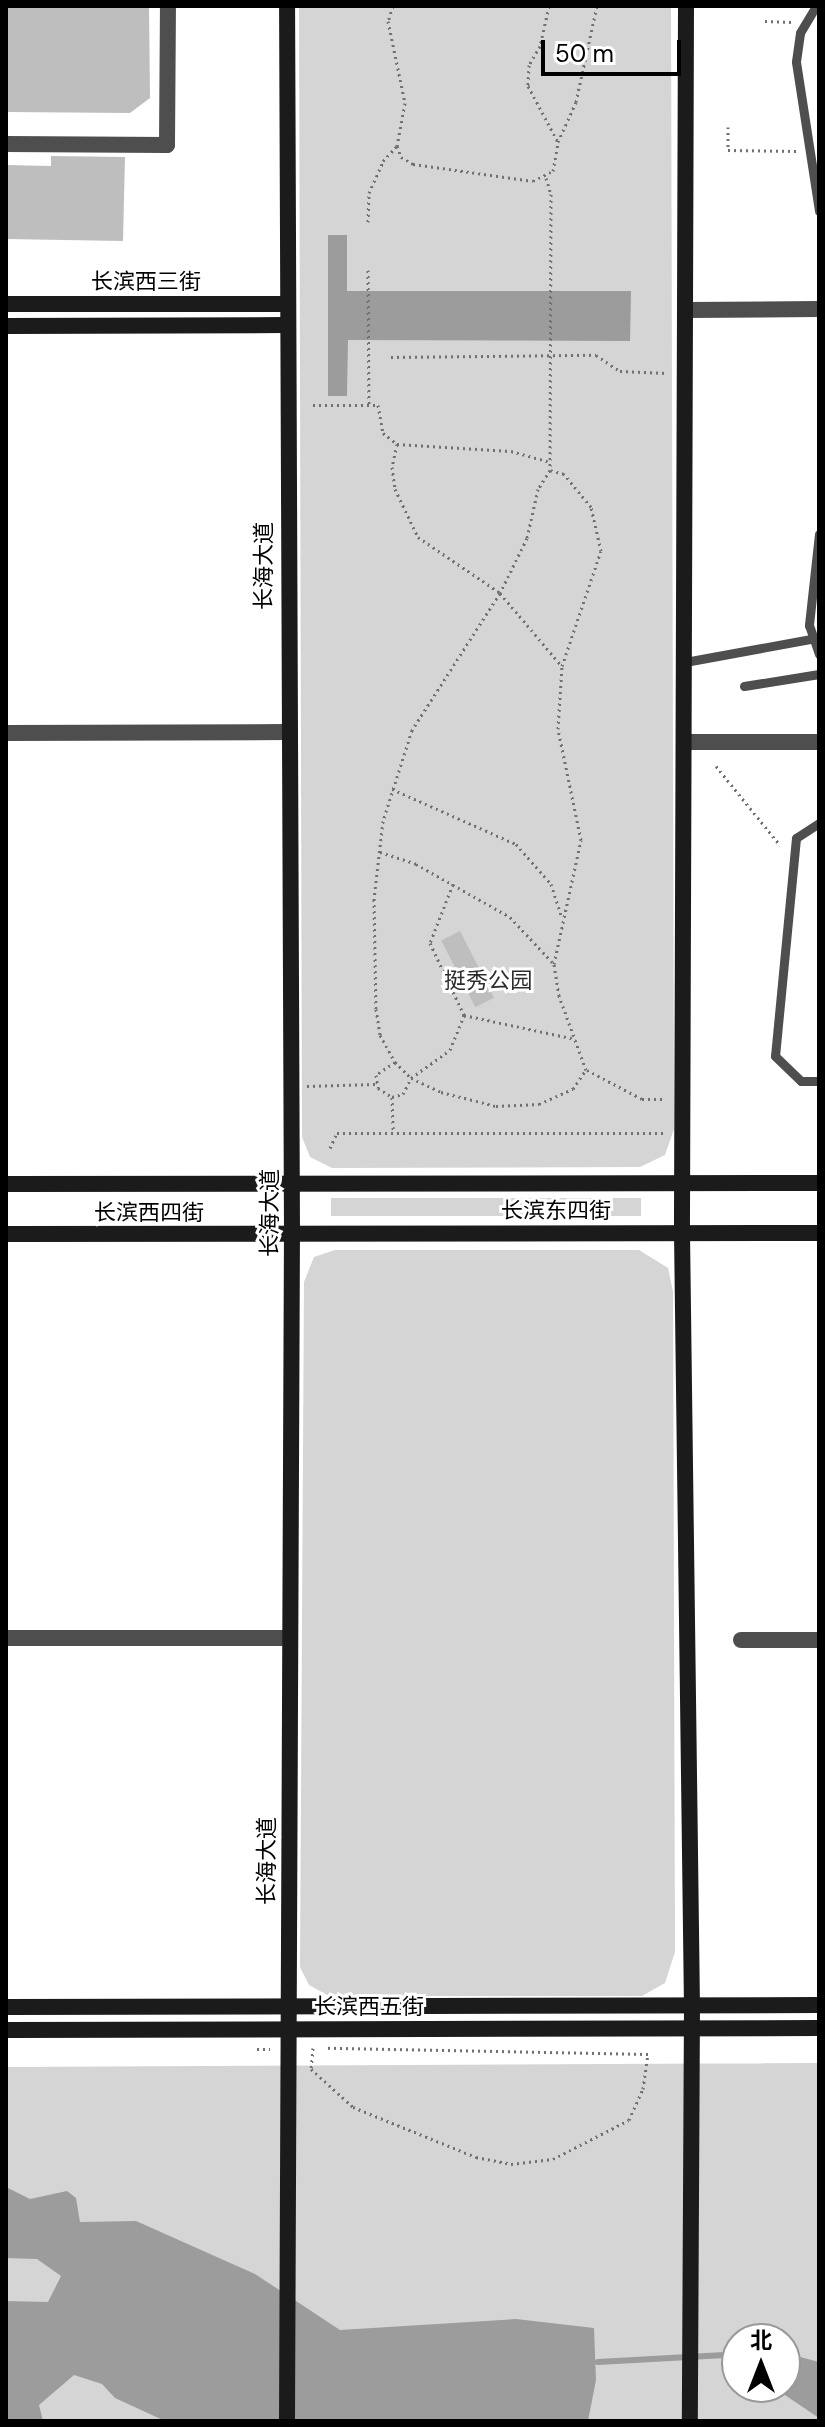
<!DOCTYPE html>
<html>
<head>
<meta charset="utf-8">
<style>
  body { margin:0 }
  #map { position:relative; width:825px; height:2427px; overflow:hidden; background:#fff; font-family:"DM Sans","Noto Sans SC",sans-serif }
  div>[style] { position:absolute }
  .green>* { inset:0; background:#d5d5d5; transform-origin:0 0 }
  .water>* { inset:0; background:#9c9c9c }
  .stream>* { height:6px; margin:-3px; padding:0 3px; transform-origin:3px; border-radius:3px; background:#9c9c9c }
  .building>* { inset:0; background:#bebebe; transform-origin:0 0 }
  .path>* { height:3px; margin-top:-1.5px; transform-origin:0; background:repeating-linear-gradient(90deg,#707070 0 2px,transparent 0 6px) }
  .lane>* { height:9px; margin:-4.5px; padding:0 4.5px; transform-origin:4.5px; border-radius:4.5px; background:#4e4e4e }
  .street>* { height:16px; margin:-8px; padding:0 8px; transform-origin:8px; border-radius:8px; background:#4e4e4e }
  .secondary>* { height:16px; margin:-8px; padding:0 8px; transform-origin:8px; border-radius:8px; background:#1b1b1b }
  span { translate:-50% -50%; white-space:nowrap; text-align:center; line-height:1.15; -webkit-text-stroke:6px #fff; paint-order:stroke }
  .street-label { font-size:22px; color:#000 }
  .park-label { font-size:22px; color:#2c2c2c }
  .frame { position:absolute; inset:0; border:8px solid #000; pointer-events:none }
  .north { position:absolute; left:721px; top:2323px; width:80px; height:80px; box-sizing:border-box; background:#fff; border:2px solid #999; border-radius:50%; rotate:0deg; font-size:22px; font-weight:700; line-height:32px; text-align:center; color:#000 }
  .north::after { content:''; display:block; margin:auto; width:28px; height:36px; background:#000; clip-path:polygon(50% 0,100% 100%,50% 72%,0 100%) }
  .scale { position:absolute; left:541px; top:40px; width:140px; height:36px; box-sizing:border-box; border:4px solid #000; border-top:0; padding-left:10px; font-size:24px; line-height:28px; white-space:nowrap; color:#000; -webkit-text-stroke:6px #fff; paint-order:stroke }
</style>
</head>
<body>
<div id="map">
  <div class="green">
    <div style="clip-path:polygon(299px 6px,671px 6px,674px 1129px,665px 1155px,640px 1167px,332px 1168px,310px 1157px,302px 1137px)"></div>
    <div style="left:641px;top:1198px;width:18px;height:310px;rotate:90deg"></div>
    <div style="clip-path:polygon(335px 1250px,639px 1250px,668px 1268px,673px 1292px,675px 1952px,665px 1983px,642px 1996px,329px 1996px,309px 1985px,300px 1967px,304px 1282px,314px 1257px)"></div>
    <div style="clip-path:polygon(evenodd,819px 2063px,819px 2421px,6px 2421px,6px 2067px,819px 2063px,737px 2339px,785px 2339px,785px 2387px,737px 2387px,737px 2339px)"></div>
  </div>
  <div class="water">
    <div style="clip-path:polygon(328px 235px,347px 235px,347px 291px,631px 291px,630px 341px,348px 340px,347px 396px,328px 396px)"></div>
    <div style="clip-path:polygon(6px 2187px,30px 2199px,67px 2191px,76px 2198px,80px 2222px,136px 2221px,255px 2274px,340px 2330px,516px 2319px,594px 2328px,596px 2380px,588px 2421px,165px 2421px,115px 2398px,102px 2384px,74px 2375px,39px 2405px,43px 2421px,6px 2421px,6px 2301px,48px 2302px,61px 2276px,37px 2259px,6px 2258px)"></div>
    <div style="clip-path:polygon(785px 2353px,819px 2362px,819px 2418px,773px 2387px,785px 2387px)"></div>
  </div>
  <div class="stream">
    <div style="left:598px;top:2362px;width:127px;rotate:-3.2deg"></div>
  </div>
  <div class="building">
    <div style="clip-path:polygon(6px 6px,149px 6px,150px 98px,130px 113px,6px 112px)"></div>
    <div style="clip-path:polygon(51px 156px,125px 157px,123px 241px,6px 239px,6px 165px,51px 166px)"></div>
    <div style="left:460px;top:931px;width:75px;height:21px;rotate:63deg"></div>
  </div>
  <div class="path">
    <div style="left:393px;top:6px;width:16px;rotate:108deg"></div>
    <div style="left:388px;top:21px;width:84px;rotate:78.3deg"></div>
    <div style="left:405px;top:103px;width:44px;rotate:100.5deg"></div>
    <div style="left:397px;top:146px;width:12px;rotate:70deg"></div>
    <div style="left:401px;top:157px;width:14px;rotate:30deg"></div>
    <div style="left:413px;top:164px;width:121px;rotate:8.1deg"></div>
    <div style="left:533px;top:181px;width:22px;rotate:-27deg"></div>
    <div style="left:553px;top:171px;width:29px;rotate:-80deg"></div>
    <div style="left:558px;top:142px;width:44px;rotate:-65.8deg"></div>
    <div style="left:576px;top:102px;width:98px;rotate:-77.7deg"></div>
    <div style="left:549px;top:6px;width:41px;rotate:102.7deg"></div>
    <div style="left:540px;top:46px;width:22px;rotate:120deg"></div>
    <div style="left:529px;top:65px;width:21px;rotate:93deg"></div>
    <div style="left:528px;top:86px;width:64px;rotate:61.8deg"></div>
    <div style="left:765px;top:21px;width:26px;rotate:2deg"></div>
    <div style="left:728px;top:127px;width:23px;rotate:90deg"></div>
    <div style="left:728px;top:150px;width:69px;rotate:0.8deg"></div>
    <div style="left:546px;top:178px;width:17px;rotate:73deg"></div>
    <div style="left:551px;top:194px;width:276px;rotate:90.2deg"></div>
    <div style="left:550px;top:470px;width:22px;rotate:122deg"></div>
    <div style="left:538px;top:489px;width:50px;rotate:102.7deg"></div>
    <div style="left:527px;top:538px;width:61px;rotate:116.1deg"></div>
    <div style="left:500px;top:593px;width:163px;rotate:122.7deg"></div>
    <div style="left:412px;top:730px;width:96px;rotate:107.7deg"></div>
    <div style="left:383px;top:821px;width:79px;rotate:96.6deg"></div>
    <div style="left:374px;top:899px;width:110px;rotate:89deg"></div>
    <div style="left:376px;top:1009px;width:26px;rotate:81deg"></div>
    <div style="left:380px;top:1035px;width:31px;rotate:61deg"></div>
    <div style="left:395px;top:1062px;width:23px;rotate:45deg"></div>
    <div style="left:411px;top:1078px;width:33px;rotate:25deg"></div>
    <div style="left:441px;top:1092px;width:57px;rotate:14.3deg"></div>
    <div style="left:496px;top:1106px;width:43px;rotate:-2.7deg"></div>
    <div style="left:539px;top:1104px;width:37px;rotate:-24deg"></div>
    <div style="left:573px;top:1089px;width:23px;rotate:-56deg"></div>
    <div style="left:586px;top:1070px;width:79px;rotate:-110deg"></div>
    <div style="left:559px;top:996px;width:32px;rotate:-99deg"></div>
    <div style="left:554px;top:964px;width:127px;rotate:-77.7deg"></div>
    <div style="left:581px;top:840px;width:113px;rotate:-101.7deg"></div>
    <div style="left:558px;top:729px;width:63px;rotate:-86.4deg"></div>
    <div style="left:562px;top:666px;width:121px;rotate:-71.3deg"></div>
    <div style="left:601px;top:551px;width:45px;rotate:-102.8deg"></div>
    <div style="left:591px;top:507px;width:43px;rotate:-129.3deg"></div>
    <div style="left:564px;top:474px;width:15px;rotate:-164deg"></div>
    <div style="left:368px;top:222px;width:29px;rotate:-88deg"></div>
    <div style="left:369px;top:193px;width:35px;rotate:-66deg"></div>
    <div style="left:383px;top:161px;width:21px;rotate:-47deg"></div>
    <div style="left:368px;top:270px;width:135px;rotate:89.6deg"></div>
    <div style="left:391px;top:357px;width:205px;rotate:-0.6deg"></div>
    <div style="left:596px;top:355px;width:29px;rotate:34deg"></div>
    <div style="left:620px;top:371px;width:47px;rotate:2.4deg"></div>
    <div style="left:313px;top:405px;width:65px"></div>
    <div style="left:378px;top:405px;width:28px;rotate:80deg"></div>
    <div style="left:383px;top:433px;width:18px;rotate:38deg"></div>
    <div style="left:397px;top:444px;width:114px;rotate:3.5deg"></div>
    <div style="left:511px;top:451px;width:41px;rotate:15.8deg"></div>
    <div style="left:397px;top:444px;width:24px;rotate:102deg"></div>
    <div style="left:392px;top:467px;width:22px;rotate:82deg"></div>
    <div style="left:395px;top:489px;width:53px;rotate:64.4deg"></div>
    <div style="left:418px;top:537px;width:99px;rotate:34.3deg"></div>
    <div style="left:500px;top:593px;width:93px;rotate:49.8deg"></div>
    <div style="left:716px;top:766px;width:102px;rotate:51deg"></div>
    <div style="left:392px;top:789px;width:136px;rotate:23.9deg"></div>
    <div style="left:516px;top:844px;width:53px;rotate:48.8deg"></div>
    <div style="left:551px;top:884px;width:32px;rotate:72deg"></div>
    <div style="left:380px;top:852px;width:38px;rotate:18deg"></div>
    <div style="left:416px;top:864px;width:108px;rotate:29.4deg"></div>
    <div style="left:510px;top:917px;width:62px;rotate:47deg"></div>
    <div style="left:453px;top:884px;width:63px;rotate:111.3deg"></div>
    <div style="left:430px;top:943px;width:80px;rotate:64.7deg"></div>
    <div style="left:464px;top:1015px;width:114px;rotate:12.2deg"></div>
    <div style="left:395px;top:1062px;width:23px;rotate:146deg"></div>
    <div style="left:376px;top:1075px;width:13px;rotate:81deg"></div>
    <div style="left:378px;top:1088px;width:17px;rotate:33deg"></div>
    <div style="left:392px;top:1097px;width:11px;rotate:-15deg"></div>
    <div style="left:403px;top:1094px;width:18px;rotate:-63deg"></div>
    <div style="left:411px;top:1078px;width:48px;rotate:-35.7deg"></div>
    <div style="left:450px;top:1050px;width:38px;rotate:-68deg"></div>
    <div style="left:587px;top:1070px;width:62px;rotate:27.8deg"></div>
    <div style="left:642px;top:1099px;width:22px"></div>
    <div style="left:307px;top:1086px;width:68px;rotate:-1.7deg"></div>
    <div style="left:392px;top:1097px;width:35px;rotate:88deg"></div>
    <div style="left:330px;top:1148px;width:17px;rotate:-65deg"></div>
    <div style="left:337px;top:1133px;width:327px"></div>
    <div style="left:313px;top:2048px;width:21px;rotate:95deg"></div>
    <div style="left:311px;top:2069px;width:57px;rotate:42.1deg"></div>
    <div style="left:353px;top:2107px;width:133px;rotate:22.1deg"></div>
    <div style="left:476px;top:2157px;width:36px;rotate:11deg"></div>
    <div style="left:511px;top:2164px;width:42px;rotate:-6.8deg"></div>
    <div style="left:553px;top:2159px;width:85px;rotate:-27.2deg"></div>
    <div style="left:629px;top:2120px;width:34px;rotate:-66deg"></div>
    <div style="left:643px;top:2089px;width:35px;rotate:-82deg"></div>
    <div style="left:648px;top:2054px;width:322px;rotate:-178.9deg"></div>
    <div style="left:257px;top:2049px;width:13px"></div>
  </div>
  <div class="lane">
    <div style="left:816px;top:6px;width:31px;rotate:121deg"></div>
    <div style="left:800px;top:33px;width:29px;rotate:98deg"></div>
    <div style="left:796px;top:62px;width:151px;rotate:81.2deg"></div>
    <div style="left:819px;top:534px;width:92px;rotate:96.3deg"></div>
    <div style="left:809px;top:625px;width:31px;rotate:71deg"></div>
    <div style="left:685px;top:662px;width:127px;rotate:-10.4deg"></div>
    <div style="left:744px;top:686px;width:76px;rotate:-9.1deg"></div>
    <div style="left:819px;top:823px;width:27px;rotate:147deg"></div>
    <div style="left:796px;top:838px;width:219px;rotate:95.5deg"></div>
    <div style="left:775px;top:1056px;width:36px;rotate:44deg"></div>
    <div style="left:801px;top:1081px;width:18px"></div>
  </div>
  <div class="street">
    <div style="left:6px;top:144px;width:161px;rotate:0.4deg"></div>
    <div style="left:167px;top:145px;width:139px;rotate:-89.6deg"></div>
    <div style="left:687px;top:310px;width:132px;rotate:-0.4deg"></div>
    <div style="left:6px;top:733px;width:281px;rotate:-0.2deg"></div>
    <div style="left:685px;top:742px;width:134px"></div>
    <div style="left:6px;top:1638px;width:283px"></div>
    <div style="left:741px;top:1640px;width:78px"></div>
  </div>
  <div class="secondary">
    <div style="left:686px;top:6px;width:1227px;rotate:90.19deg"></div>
    <div style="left:682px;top:1233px;width:772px;rotate:89.26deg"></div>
    <div style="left:692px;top:2005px;width:416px;rotate:90.3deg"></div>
    <div style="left:6px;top:304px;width:279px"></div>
    <div style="left:6px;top:326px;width:279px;rotate:-0.2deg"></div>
    <div style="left:6px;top:1184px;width:813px;rotate:-0.07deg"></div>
    <div style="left:6px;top:1234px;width:813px;rotate:-0.07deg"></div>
    <div style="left:6px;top:2007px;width:813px;rotate:-0.14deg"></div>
    <div style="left:6px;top:2030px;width:813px;rotate:-0.14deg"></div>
    <div style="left:287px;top:2421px;width:1187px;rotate:-89.76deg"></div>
    <div style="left:292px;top:1234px;width:1228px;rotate:-90.23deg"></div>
  </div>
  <div class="street-label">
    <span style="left:146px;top:282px">长滨西三街</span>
    <span style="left:264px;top:566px;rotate:-90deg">长海大道</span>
    <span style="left:556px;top:1211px">长滨东四街</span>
    <span style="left:149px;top:1213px">长滨西四街</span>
    <span style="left:270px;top:1213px;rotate:-90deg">长海大道</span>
    <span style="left:267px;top:1861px;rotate:-90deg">长海大道</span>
    <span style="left:369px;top:2007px">长滨西五街</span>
  </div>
  <div class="park-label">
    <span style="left:488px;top:981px">挺秀公园</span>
  </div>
  <div class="frame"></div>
  <div class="north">北</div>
  <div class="scale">50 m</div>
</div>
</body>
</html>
